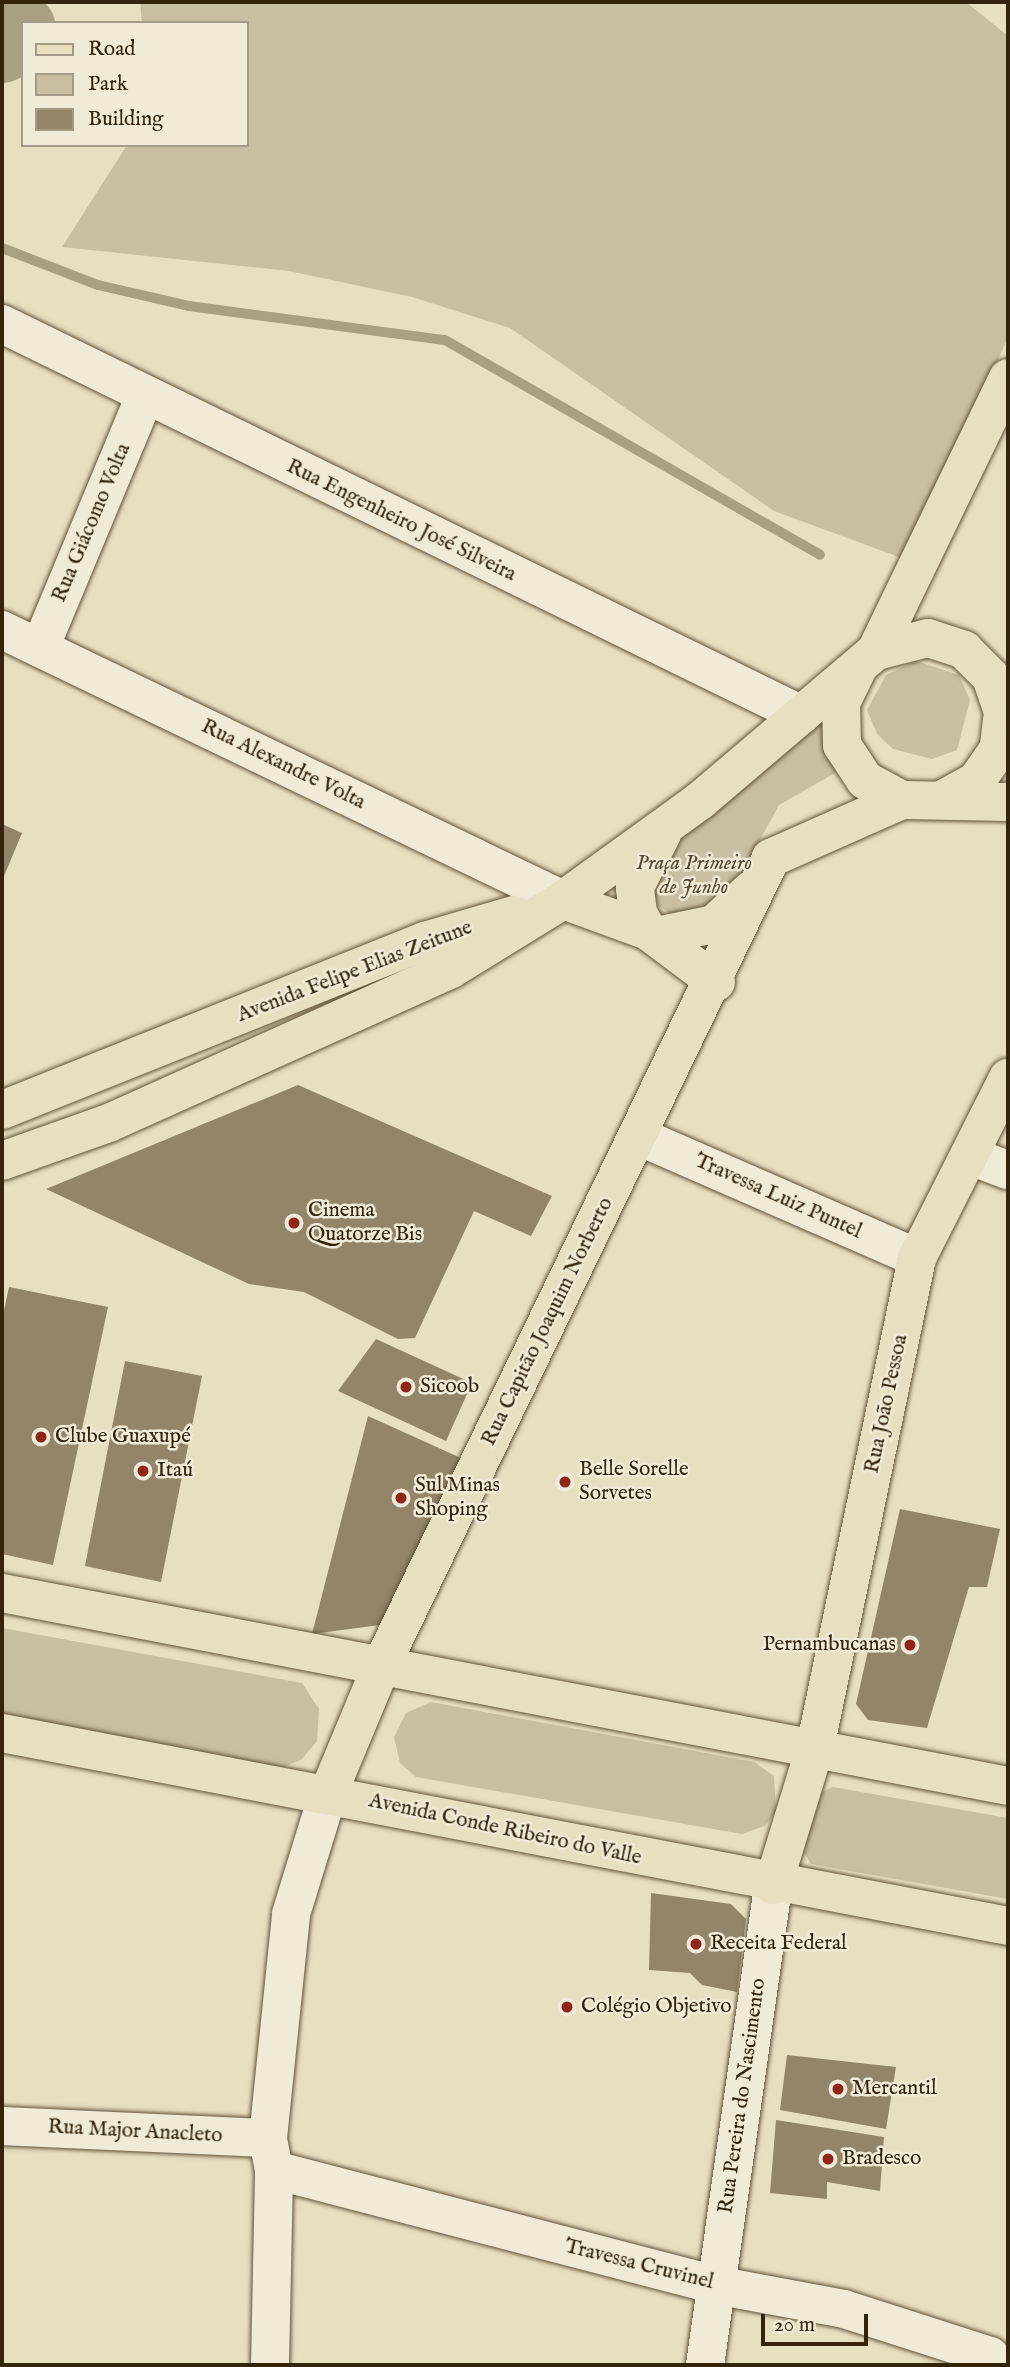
<!DOCTYPE html>
<meta charset="utf-8">
<style>
body{margin:0}
#map{position:relative;width:1010px;height:2367px;overflow:hidden;background:#e8dec0;font-family:"IM FELL English",serif}
div>[style]{position:absolute}
[style*='--x']{left:calc(var(--x)*1px);top:calc(var(--y)*1px);width:calc(var(--w)*1px);rotate:calc(var(--a)*1deg)}
.green>*{inset:0;background:#c9bea1}
.stream>*{height:10px;margin:-5px;padding:0 5px;transform-origin:5px;border-radius:5px;background:#ab9f83}
.river>*{height:65px;margin:-32.5px;padding:0 32.5px;transform-origin:32.5px;border-radius:32.5px;background:#ab9f83}
.building>*{inset:0;background:#92856a}
.roads{filter:drop-shadow(0 0 2px #615239) drop-shadow(0 0 2px #615239)}
.minor>*{height:38px;margin:-19px;padding:0 19px;transform-origin:19px;border-radius:19px;background:#f0ead6}
.major>*{height:38px;margin:-19px;padding:0 19px;transform-origin:19px;border-radius:19px;background:#e8dec0}
.dots>*{width:19px;height:19px;translate:-50% -50%;box-sizing:border-box;border:4px solid #f0ead6;border-radius:50%}
span{translate:-50% -50%;white-space:nowrap;text-align:center;line-height:1.15;-webkit-text-stroke:5px #f0ead6;paint-order:stroke}
.street-label{font-size:21px;color:#34240c}
.park-label{font-size:21px;color:#594a31;font-style:italic}
.poi-label{font-size:21px;color:#34240c}
.left{translate:0 -50%;text-align:left}
.right{translate:-100% -50%;text-align:right}
.frame{position:absolute;inset:0;border:4px solid #34240c;pointer-events:none}
.legend{position:absolute;left:21px;top:21px;width:228px;height:126px;box-sizing:border-box;background:#f0ead6;border:2px solid #a59b85;margin:0;padding:9px 12px;list-style:none;font-size:21px;color:#34240c}
.legend li{display:flex;align-items:center;gap:14px;height:35px}
.legend b{width:35px;border:2px solid #a59b85}
.scale{position:absolute;left:761px;top:2314px;width:107px;height:32px;box-sizing:border-box;border:4px solid #34240c;border-top:0;padding-left:9px;font-size:21px;line-height:24px;white-space:nowrap;color:#34240c;-webkit-text-stroke:5px #f0ead6;paint-order:stroke}
</style>
<div id="map">
<div class="green">
<i style="clip-path:polygon(140px 2px,966px 2px,1008px 36px,1008px 337px,910px 561px,774px 511px,510px 328px,412px 297px,289px 271px,62px 247px,127px 145px,247px 145px,247px 23px,142px 23px)"></i>
<i style="clip-path:polygon(916px 661px,959px 675px,970px 700px,957px 750px,932px 759px,893px 749px,877px 734px,867px 710px,886px 675px)"></i>
<i style="clip-path:polygon(828px 705px,842px 769px,779px 805px,724px 906px,680px 919px,660px 907px,649px 893px,660px 854px)"></i>
<i style="clip-path:polygon(2px 1628px,302px 1683px,319px 1709px,317px 1741px,301px 1760px,278px 1769px,2px 1716px)"></i>
<i style="clip-path:polygon(431px 1702px,754px 1762px,774px 1776px,776px 1812px,765px 1826px,742px 1834px,416px 1777px,400px 1763px,394px 1737px,406px 1713px)"></i>
<i style="clip-path:polygon(833px 1787px,1008px 1818px,1008px 1899px,811px 1864px,803px 1851px,818px 1794px)"></i>
</div>
<div class="stream">
<i style="--x:2;--y:248;--w:103;--a:21.1"></i>
<i style="--x:98;--y:285;--w:93;--a:13"></i>
<i style="--x:189;--y:306;--w:258;--a:7.6"></i>
<i style="--x:445;--y:340;--w:432;--a:29.8"></i>
</div>
<div class="river">
<i style="--x:2;--y:50;--w:31;--a:-48"></i>
</div>
<div class="building">
<i style="clip-path:polygon(2px 824px,22px 833px,2px 881px)"></i>
<i style="clip-path:polygon(298px 1085px,552px 1196px,531px 1236px,474px 1211px,415px 1338px,398px 1339px,304px 1292px,249px 1284px,46px 1189px)"></i>
<i style="clip-path:polygon(9px 1287px,108px 1307px,53px 1565px,2px 1554px,2px 1320px)"></i>
<i style="clip-path:polygon(376px 1339px,472px 1383px,446px 1441px,338px 1391px)"></i>
<i style="clip-path:polygon(125px 1361px,202px 1376px,161px 1582px,85px 1566px)"></i>
<i style="clip-path:polygon(368px 1416px,472px 1463px,395px 1623px,312px 1634px)"></i>
<i style="clip-path:polygon(900px 1509px,1000px 1529px,987px 1587px,969px 1587px,927px 1728px,868px 1720px,856px 1704px)"></i>
<i style="clip-path:polygon(651px 1893px,731px 1904px,746px 1919px,737px 1992px,702px 1985px,690px 1973px,649px 1970px)"></i>
<i style="clip-path:polygon(787px 2055px,896px 2067px,886px 2129px,780px 2110px)"></i>
<i style="clip-path:polygon(776px 2120px,884px 2137px,880px 2191px,827px 2182px,827px 2199px,770px 2193px)"></i>
</div>
<div class="roads">
<div class="minor">
<i style="--x:2;--y:324;--w:890;--a:26.05"></i>
<i style="--x:2;--y:630;--w:623;--a:25.7"></i>
<i style="--x:40;--y:648;--w:271;--a:-67.4"></i>
<i style="--x:638;--y:1136;--w:305;--a:23.6"></i>
<i style="--x:971;--y:1156;--w:40;--a:21"></i>
<i style="--x:2;--y:2126;--w:266;--a:2.6"></i>
<i style="--x:274;--y:2170;--w:456;--a:14.6"></i>
<i style="--x:715;--y:2285;--w:131;--a:10.5"></i>
<i style="--x:844;--y:2309;--w:153;--a:17.8"></i>
<i style="--x:990;--y:2356;--w:13;--a:42"></i>
<i style="--x:270;--y:2365;--w:195;--a:-88.8"></i>
<i style="--x:274;--y:2170;--w:33;--a:-101"></i>
<i style="--x:268;--y:2138;--w:225;--a:-84.1"></i>
<i style="--x:291;--y:1914;--w:126;--a:-72.9"></i>
<i style="--x:705;--y:2365;--w:485;--a:-81.9"></i>
</div>
<div class="major">
<i style="--x:876;--y:651;--w:54;--a:-14"></i>
<i style="--x:928;--y:638;--w:38;--a:18"></i>
<i style="--x:964;--y:650;--w:38;--a:45"></i>
<i style="--x:991;--y:677;--w:37;--a:71"></i>
<i style="--x:1003;--y:712;--w:38;--a:97"></i>
<i style="--x:998;--y:750;--w:38;--a:125"></i>
<i style="--x:976;--y:781;--w:38;--a:151"></i>
<i style="--x:858;--y:668;--w:39;--a:116"></i>
<i style="--x:841;--y:703;--w:42;--a:88.6"></i>
<i style="--x:842;--y:745;--w:42;--a:56.7"></i>
<i style="--x:865;--y:780;--w:42;--a:28.4"></i>
<i style="--x:902;--y:800;--w:106;--a:1.1"></i>
<i style="--x:563;--y:900;--w:90;--a:20"></i>
<i style="--x:648;--y:931;--w:85;--a:36.9"></i>
<i style="--x:648;--y:931;--w:21;--a:-119"></i>
<i style="--x:638;--y:913;--w:26;--a:-97"></i>
<i style="--x:635;--y:887;--w:59;--a:-63"></i>
<i style="--x:656;--y:936;--w:59;--a:-11.7"></i>
<i style="--x:714;--y:924;--w:50;--a:-42.6"></i>
<i style="--x:2;--y:1110;--w:456;--a:-21.8"></i>
<i style="--x:425;--y:941;--w:93;--a:-16.3"></i>
<i style="--x:2;--y:1161;--w:114;--a:-19.6"></i>
<i style="--x:109;--y:1123;--w:375;--a:-24.2"></i>
<i style="--x:451;--y:969;--w:132;--a:-31.6"></i>
<i style="--x:563;--y:900;--w:170;--a:-35.9"></i>
<i style="--x:701;--y:800;--w:230;--a:-40.4"></i>
<i style="--x:876;--y:651;--w:303;--a:-64.2"></i>
<i style="--x:2;--y:1593;--w:1024;--a:10.86"></i>
<i style="--x:2;--y:1733;--w:1024;--a:10.86"></i>
<i style="--x:328;--y:1794;--w:141;--a:-67.4"></i>
<i style="--x:382;--y:1664;--w:895;--a:-64.24"></i>
<i style="--x:771;--y:858;--w:143;--a:-23.9"></i>
<i style="--x:773;--y:1885;--w:143;--a:-73"></i>
<i style="--x:815;--y:1748;--w:501;--a:-78.24"></i>
<i style="--x:917;--y:1258;--w:202;--a:-63.2"></i>
</div>
</div>
<div class="dots">
<i style="left:294px;top:1223px;background:#8f2418"></i>
<i style="left:406px;top:1387px;background:#8f2418"></i>
<i style="left:41px;top:1437px;background:#8f2418"></i>
<i style="left:143px;top:1471px;background:#8f2418"></i>
<i style="left:565px;top:1482px;background:#8f2418"></i>
<i style="left:401px;top:1498px;background:#8f2418"></i>
<i style="left:910px;top:1645px;background:#8f2418"></i>
<i style="left:696px;top:1944px;background:#8f2418"></i>
<i style="left:567px;top:2007px;background:#8f2418"></i>
<i style="left:838px;top:2089px;background:#8f2418"></i>
<i style="left:828px;top:2159px;background:#8f2418"></i>
</div>
<div class="street-label">
<span style="left:401px;top:521px;rotate:26deg">Rua Engenheiro José Silveira</span>
<span style="left:92px;top:523px;rotate:-67deg">Rua Giácomo Volta</span>
<span style="left:283px;top:765px;rotate:26deg">Rua Alexandre Volta</span>
<span style="left:355px;top:972px;rotate:-21deg">Avenida Felipe Elias Zeitune</span>
<span style="left:778px;top:1197px;rotate:24deg">Travessa Luiz Puntel</span>
<span style="left:548px;top:1322px;rotate:-64deg">Rua Capitão Joaquim Norberto</span>
<span style="left:887px;top:1404px;rotate:-78deg">Rua João Pessoa</span>
<span style="left:505px;top:1830px;rotate:12deg">Avenida Conde Ribeiro do Valle</span>
<span style="left:743px;top:2096px;rotate:-82deg">Rua Pereira do Nascimento</span>
<span style="left:135px;top:2132px;rotate:3deg">Rua Major Anacleto</span>
<span style="left:639px;top:2265px;rotate:14deg">Travessa Cruvinel</span>
</div>
<div class="park-label">
<span style="left:694px;top:876px">Praça Primeiro<br>de Junho</span>
</div>
<div class="poi-label">
<span class="left" style="left:308px;top:1223px">Cinema<br>Quatorze Bis</span>
<span class="left" style="left:420px;top:1387px">Sicoob</span>
<span class="left" style="left:55px;top:1437px">Clube Guaxupé</span>
<span class="left" style="left:579px;top:1482px">Belle Sorelle<br>Sorvetes</span>
<span class="left" style="left:157px;top:1471px">Itaú</span>
<span class="left" style="left:415px;top:1498px">Sul Minas<br>Shoping</span>
<span class="right" style="left:896px;top:1645px">Pernambucanas</span>
<span class="left" style="left:710px;top:1944px">Receita Federal</span>
<span class="left" style="left:581px;top:2007px">Colégio Objetivo</span>
<span class="left" style="left:852px;top:2089px">Mercantil</span>
<span class="left" style="left:842px;top:2159px">Bradesco</span>
</div>
<div class="frame"></div>
<ul class="legend">
<li><b style="height:9px;background:#e8dec0"></b>Road</li>
<li><b style="height:19px;background:#c9bea1"></b>Park</li>
<li><b style="height:19px;background:#92856a"></b>Building</li>
</ul>
<div class="scale">20 m</div>
</div>
